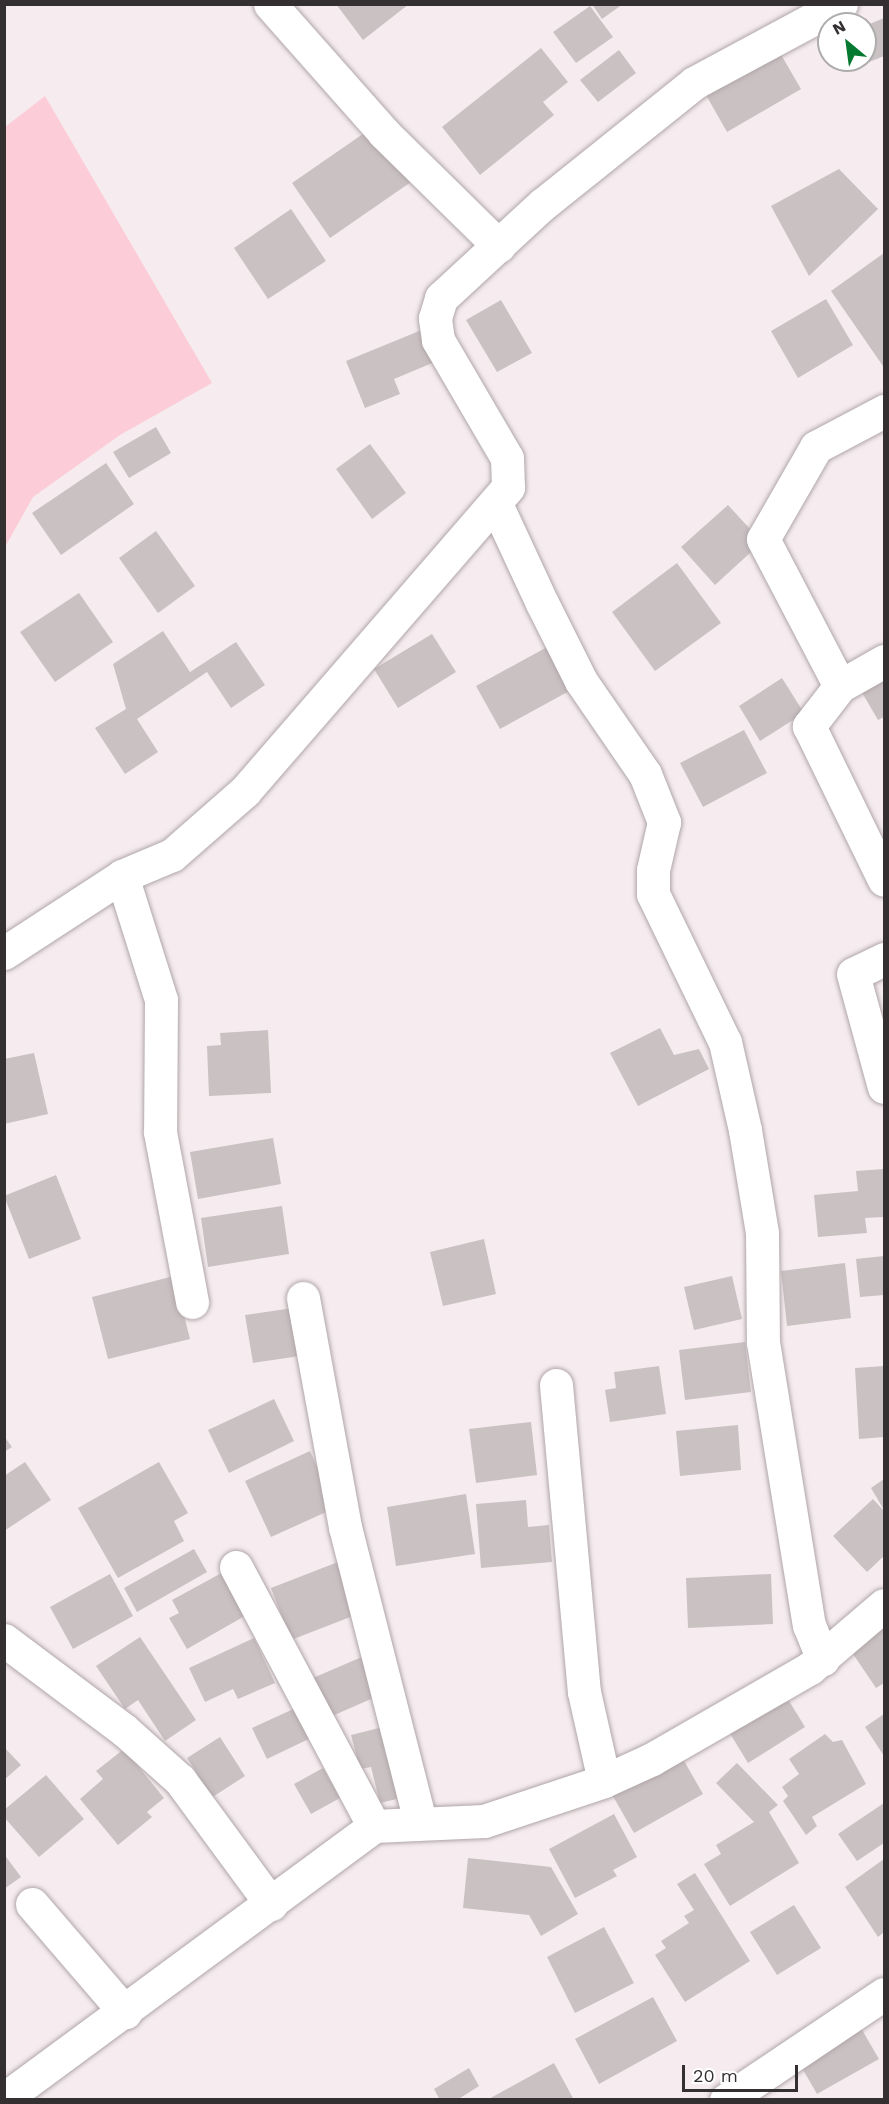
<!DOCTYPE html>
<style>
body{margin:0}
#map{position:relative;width:889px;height:2104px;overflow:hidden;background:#f6ecef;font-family:"Work Sans",sans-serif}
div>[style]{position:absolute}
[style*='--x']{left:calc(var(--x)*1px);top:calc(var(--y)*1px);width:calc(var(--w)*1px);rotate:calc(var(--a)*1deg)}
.green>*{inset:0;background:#fcccd8}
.building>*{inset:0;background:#cac1c3}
.roads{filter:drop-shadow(0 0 2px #b0a6a8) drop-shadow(0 0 2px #b0a6a8)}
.minor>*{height:33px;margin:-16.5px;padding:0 16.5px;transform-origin:16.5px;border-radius:16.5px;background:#fff}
span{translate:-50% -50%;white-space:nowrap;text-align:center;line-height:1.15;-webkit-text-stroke:4.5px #fff;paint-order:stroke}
.frame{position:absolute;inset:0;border:6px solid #343031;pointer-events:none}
.north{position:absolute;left:817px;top:12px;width:60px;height:60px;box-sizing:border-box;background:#fff;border:2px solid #aeacad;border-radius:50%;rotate:331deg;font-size:16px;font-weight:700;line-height:24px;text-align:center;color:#343031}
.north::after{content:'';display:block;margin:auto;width:21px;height:27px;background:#05792f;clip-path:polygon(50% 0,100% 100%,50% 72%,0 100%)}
.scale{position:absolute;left:682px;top:2065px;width:116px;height:27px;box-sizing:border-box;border:3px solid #343031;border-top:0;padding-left:8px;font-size:18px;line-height:21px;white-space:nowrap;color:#343031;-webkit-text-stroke:4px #fff;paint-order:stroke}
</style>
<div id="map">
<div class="green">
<i style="clip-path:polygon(45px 96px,212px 383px,120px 435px,33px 497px,5px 547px,5px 127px)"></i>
</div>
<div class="building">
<i style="clip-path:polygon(336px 4px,409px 4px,363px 40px)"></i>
<i style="clip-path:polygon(592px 4px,623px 4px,602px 19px)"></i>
<i style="clip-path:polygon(590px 6px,613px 37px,576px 63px,553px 32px)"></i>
<i style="clip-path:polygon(884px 18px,884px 56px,847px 71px,843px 60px,865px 60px,865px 26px)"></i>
<i style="clip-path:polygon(776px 46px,801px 89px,727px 132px,702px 88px)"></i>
<i style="clip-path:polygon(541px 48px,568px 82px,543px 102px,554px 115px,480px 175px,442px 127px)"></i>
<i style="clip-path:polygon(619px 50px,636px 73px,598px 102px,580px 80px)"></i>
<i style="clip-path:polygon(373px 127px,411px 182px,330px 238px,292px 183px)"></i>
<i style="clip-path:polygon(839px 169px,878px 209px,809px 276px,771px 206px)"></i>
<i style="clip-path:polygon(291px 209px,326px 261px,268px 299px,234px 248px)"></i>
<i style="clip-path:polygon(884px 253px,884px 364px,883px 366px,831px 291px)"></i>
<i style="clip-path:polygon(826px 299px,853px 345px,798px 378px,771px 331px)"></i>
<i style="clip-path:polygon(501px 300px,532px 353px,497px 372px,466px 320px)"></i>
<i style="clip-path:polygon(424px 329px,437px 361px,394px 379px,400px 394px,365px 408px,346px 361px)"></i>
<i style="clip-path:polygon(156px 427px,171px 453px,129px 478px,113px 452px)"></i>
<i style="clip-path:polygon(370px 444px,406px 493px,372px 519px,336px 469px)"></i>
<i style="clip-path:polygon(106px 463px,134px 504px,61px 555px,32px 513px)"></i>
<i style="clip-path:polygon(728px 505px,762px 542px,715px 585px,681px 547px)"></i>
<i style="clip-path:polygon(156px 531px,195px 586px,158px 613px,119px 558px)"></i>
<i style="clip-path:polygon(677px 563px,721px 623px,655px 671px,612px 612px)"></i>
<i style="clip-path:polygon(79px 593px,113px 642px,55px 682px,20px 632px)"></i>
<i style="clip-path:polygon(163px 631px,190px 672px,236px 642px,265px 685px,231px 708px,207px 672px,137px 719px,158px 752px,125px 774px,95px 728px,126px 709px,113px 664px)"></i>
<i style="clip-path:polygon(432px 634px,456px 672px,398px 708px,374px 669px)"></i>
<i style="clip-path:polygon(549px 646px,573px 689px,500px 729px,476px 686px)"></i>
<i style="clip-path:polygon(884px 668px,884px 717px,878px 720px,857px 684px)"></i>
<i style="clip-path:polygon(782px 678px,804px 713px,760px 741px,739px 706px)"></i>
<i style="clip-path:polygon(744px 730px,767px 773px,703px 807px,680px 763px)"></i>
<i style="clip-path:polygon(660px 1028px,674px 1055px,699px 1049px,709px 1069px,638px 1106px,610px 1053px)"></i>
<i style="clip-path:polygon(268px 1030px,271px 1093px,209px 1096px,207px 1046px,221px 1045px,220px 1033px)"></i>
<i style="clip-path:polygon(34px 1053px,48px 1114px,4px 1124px,4px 1059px)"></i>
<i style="clip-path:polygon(273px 1138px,281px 1184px,198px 1199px,190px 1152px)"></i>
<i style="clip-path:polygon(884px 1169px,884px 1217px,865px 1218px,867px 1233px,818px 1237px,814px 1195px,858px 1191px,856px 1171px)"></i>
<i style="clip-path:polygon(56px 1175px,81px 1239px,29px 1259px,4px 1196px)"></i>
<i style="clip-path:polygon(282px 1206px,289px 1254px,208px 1267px,201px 1218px)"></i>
<i style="clip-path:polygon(484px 1239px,496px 1294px,443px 1306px,430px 1252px)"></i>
<i style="clip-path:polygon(884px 1256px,884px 1295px,860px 1297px,856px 1259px)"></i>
<i style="clip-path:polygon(845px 1263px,851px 1318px,787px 1326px,781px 1271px)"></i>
<i style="clip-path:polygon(174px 1276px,190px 1339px,108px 1359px,92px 1297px)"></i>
<i style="clip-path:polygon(732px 1276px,742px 1319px,694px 1330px,684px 1287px)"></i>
<i style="clip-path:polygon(293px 1308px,300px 1356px,253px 1363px,245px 1315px)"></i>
<i style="clip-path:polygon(745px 1342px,751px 1392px,685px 1400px,679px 1350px)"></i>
<i style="clip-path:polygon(659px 1366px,666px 1414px,610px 1422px,605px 1390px,616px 1388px,614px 1372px)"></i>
<i style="clip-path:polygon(884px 1366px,884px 1437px,859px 1439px,855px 1368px)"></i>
<i style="clip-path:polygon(274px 1399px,294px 1441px,229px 1473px,208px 1430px)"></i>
<i style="clip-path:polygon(531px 1422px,537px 1475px,476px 1483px,469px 1429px)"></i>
<i style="clip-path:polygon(738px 1425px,741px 1470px,680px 1476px,676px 1431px)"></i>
<i style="clip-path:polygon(4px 1436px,12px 1447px,4px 1452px)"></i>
<i style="clip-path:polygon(310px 1451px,335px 1508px,271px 1537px,245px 1481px)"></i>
<i style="clip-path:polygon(25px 1462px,51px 1500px,4px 1531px,4px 1476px)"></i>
<i style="clip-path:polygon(159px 1462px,188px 1513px,174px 1521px,184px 1541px,118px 1578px,78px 1508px)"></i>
<i style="clip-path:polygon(884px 1479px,884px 1510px,871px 1488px)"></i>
<i style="clip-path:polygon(466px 1494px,475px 1554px,396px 1566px,387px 1507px)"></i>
<i style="clip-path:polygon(873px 1499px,884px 1511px,884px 1556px,867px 1572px,833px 1536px)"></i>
<i style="clip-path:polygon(526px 1500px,528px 1527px,549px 1525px,552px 1562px,481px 1568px,476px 1504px)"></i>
<i style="clip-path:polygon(194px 1549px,207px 1572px,137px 1612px,124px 1588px)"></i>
<i style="clip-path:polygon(338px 1562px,358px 1614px,291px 1640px,271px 1588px)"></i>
<i style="clip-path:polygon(227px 1570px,250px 1613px,187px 1649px,169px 1618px,179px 1613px,172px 1600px)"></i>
<i style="clip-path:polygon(110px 1574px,133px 1616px,73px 1649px,50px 1607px)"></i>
<i style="clip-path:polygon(771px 1574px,773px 1624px,688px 1628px,686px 1578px)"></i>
<i style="clip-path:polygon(884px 1620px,884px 1683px,876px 1688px,847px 1645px)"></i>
<i style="clip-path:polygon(140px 1637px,196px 1720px,165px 1741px,138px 1700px,125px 1709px,96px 1666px)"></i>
<i style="clip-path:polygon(254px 1638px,275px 1683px,238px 1699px,233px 1689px,205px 1702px,189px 1668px)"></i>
<i style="clip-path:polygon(364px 1656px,380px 1695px,330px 1717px,313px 1678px)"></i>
<i style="clip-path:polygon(783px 1691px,805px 1727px,748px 1763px,726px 1727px)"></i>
<i style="clip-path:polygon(300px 1706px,315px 1736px,267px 1759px,252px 1728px)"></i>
<i style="clip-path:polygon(884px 1714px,884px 1756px,865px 1727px)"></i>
<i style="clip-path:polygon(383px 1727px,401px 1798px,380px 1803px,371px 1767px,360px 1769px,351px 1735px)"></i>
<i style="clip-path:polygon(825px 1734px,833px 1742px,842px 1740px,866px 1784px,812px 1817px,817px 1826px,806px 1835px,783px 1801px,788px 1796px,782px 1787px,799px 1774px,789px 1759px)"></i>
<i style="clip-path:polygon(220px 1737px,245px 1776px,208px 1800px,193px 1778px,198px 1775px,187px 1758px)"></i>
<i style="clip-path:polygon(4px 1747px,21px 1765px,4px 1780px)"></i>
<i style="clip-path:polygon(124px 1749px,164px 1798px,147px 1812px,152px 1817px,118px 1845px,80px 1799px,103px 1779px,96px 1771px)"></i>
<i style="clip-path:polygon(679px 1752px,703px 1794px,634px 1833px,610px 1791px)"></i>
<i style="clip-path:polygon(737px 1763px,778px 1805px,769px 1812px,799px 1863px,730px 1906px,704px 1864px,721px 1854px,716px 1845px,754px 1822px,716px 1783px)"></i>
<i style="clip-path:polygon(323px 1768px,340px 1798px,311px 1814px,294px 1784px)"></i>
<i style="clip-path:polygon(46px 1775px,84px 1819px,39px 1857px,4px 1817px,4px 1810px)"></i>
<i style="clip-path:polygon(884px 1803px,884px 1843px,857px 1861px,838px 1834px)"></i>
<i style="clip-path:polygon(614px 1814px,637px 1857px,613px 1870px,617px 1876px,575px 1898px,549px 1849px)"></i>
<i style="clip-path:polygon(4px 1854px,21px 1877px,4px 1889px)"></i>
<i style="clip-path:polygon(468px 1858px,551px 1867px,578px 1914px,541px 1936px,529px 1915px,463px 1908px)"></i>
<i style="clip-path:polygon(884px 1859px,884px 1932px,878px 1937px,845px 1887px)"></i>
<i style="clip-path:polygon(695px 1873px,750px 1961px,685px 2002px,655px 1955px,666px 1948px,661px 1941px,689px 1923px,684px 1916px,694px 1910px,677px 1884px)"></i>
<i style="clip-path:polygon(794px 1905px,821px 1948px,777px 1975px,750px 1932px)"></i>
<i style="clip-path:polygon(604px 1927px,634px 1983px,575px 2013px,547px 1957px)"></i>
<i style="clip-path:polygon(653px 1997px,677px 2041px,599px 2084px,575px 2039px)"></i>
<i style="clip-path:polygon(854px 2016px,879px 2059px,817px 2094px,787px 2042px)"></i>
<i style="clip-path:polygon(554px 2063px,574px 2100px,487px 2100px)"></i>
<i style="clip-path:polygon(469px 2068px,479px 2086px,457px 2100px,440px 2100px,434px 2089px)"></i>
</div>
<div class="roads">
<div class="minor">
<i style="--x:270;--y:4;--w:172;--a:48.5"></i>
<i style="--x:384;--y:133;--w:161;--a:44.5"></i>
<i style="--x:884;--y:411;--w:77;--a:152.1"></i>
<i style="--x:816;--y:447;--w:106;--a:119.9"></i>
<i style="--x:763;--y:539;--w:166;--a:62.4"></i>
<i style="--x:840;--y:686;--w:51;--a:127.8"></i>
<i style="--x:809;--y:726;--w:171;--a:64"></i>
<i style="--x:496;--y:504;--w:109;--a:65.1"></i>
<i style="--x:542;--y:603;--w:87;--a:63.4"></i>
<i style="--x:581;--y:681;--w:113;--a:55.5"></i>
<i style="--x:645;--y:774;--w:52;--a:68.4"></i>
<i style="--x:664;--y:822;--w:49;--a:102.9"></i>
<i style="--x:653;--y:870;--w:24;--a:90"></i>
<i style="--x:653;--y:894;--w:165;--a:64.1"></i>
<i style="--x:725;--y:1042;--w:90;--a:77.2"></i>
<i style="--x:745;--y:1130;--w:104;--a:80.6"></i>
<i style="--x:762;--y:1233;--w:109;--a:89.5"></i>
<i style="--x:763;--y:1342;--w:287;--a:80.8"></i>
<i style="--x:809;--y:1625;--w:37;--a:68"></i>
<i style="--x:840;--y:686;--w:51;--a:-29.6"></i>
<i style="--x:122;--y:876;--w:130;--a:72.5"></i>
<i style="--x:161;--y:1000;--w:132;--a:90.4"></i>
<i style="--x:160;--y:1132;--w:173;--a:79.3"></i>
<i style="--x:4;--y:953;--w:141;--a:-33.1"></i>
<i style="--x:122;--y:876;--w:54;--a:-22.8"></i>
<i style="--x:172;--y:855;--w:97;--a:-41.2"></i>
<i style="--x:245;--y:791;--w:402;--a:-49.1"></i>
<i style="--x:508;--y:487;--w:29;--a:-92"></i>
<i style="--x:507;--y:458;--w:137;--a:-120.3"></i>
<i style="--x:438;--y:340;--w:22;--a:-98"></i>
<i style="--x:435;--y:318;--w:21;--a:-73"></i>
<i style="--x:441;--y:298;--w:139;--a:-42.7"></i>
<i style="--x:543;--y:204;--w:193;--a:-38.7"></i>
<i style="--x:694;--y:83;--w:167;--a:-28.3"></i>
<i style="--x:884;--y:959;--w:34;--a:154"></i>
<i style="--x:853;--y:974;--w:117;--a:74.7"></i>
<i style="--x:303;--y:1298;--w:233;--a:79.6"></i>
<i style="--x:345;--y:1527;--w:304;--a:75.7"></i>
<i style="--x:556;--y:1385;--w:308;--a:84.8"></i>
<i style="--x:584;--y:1692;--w:91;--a:77.3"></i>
<i style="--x:236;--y:1567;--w:293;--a:62"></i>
<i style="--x:4;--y:1640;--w:150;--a:36.9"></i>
<i style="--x:124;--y:1730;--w:75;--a:41.8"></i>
<i style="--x:180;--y:1780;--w:154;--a:53.7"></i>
<i style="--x:32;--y:1904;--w:143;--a:49.3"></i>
<i style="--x:4;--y:2099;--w:460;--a:-36.4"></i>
<i style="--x:374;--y:1826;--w:110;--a:-2.6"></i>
<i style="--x:484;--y:1821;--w:126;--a:-18.4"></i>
<i style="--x:604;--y:1781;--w:53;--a:-24.6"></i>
<i style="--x:652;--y:1759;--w:182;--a:-29.9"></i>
<i style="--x:810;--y:1668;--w:97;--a:-40.4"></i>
<i style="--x:726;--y:2100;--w:190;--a:-33.9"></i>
</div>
</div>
<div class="frame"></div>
<div class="north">N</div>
<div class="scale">20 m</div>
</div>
